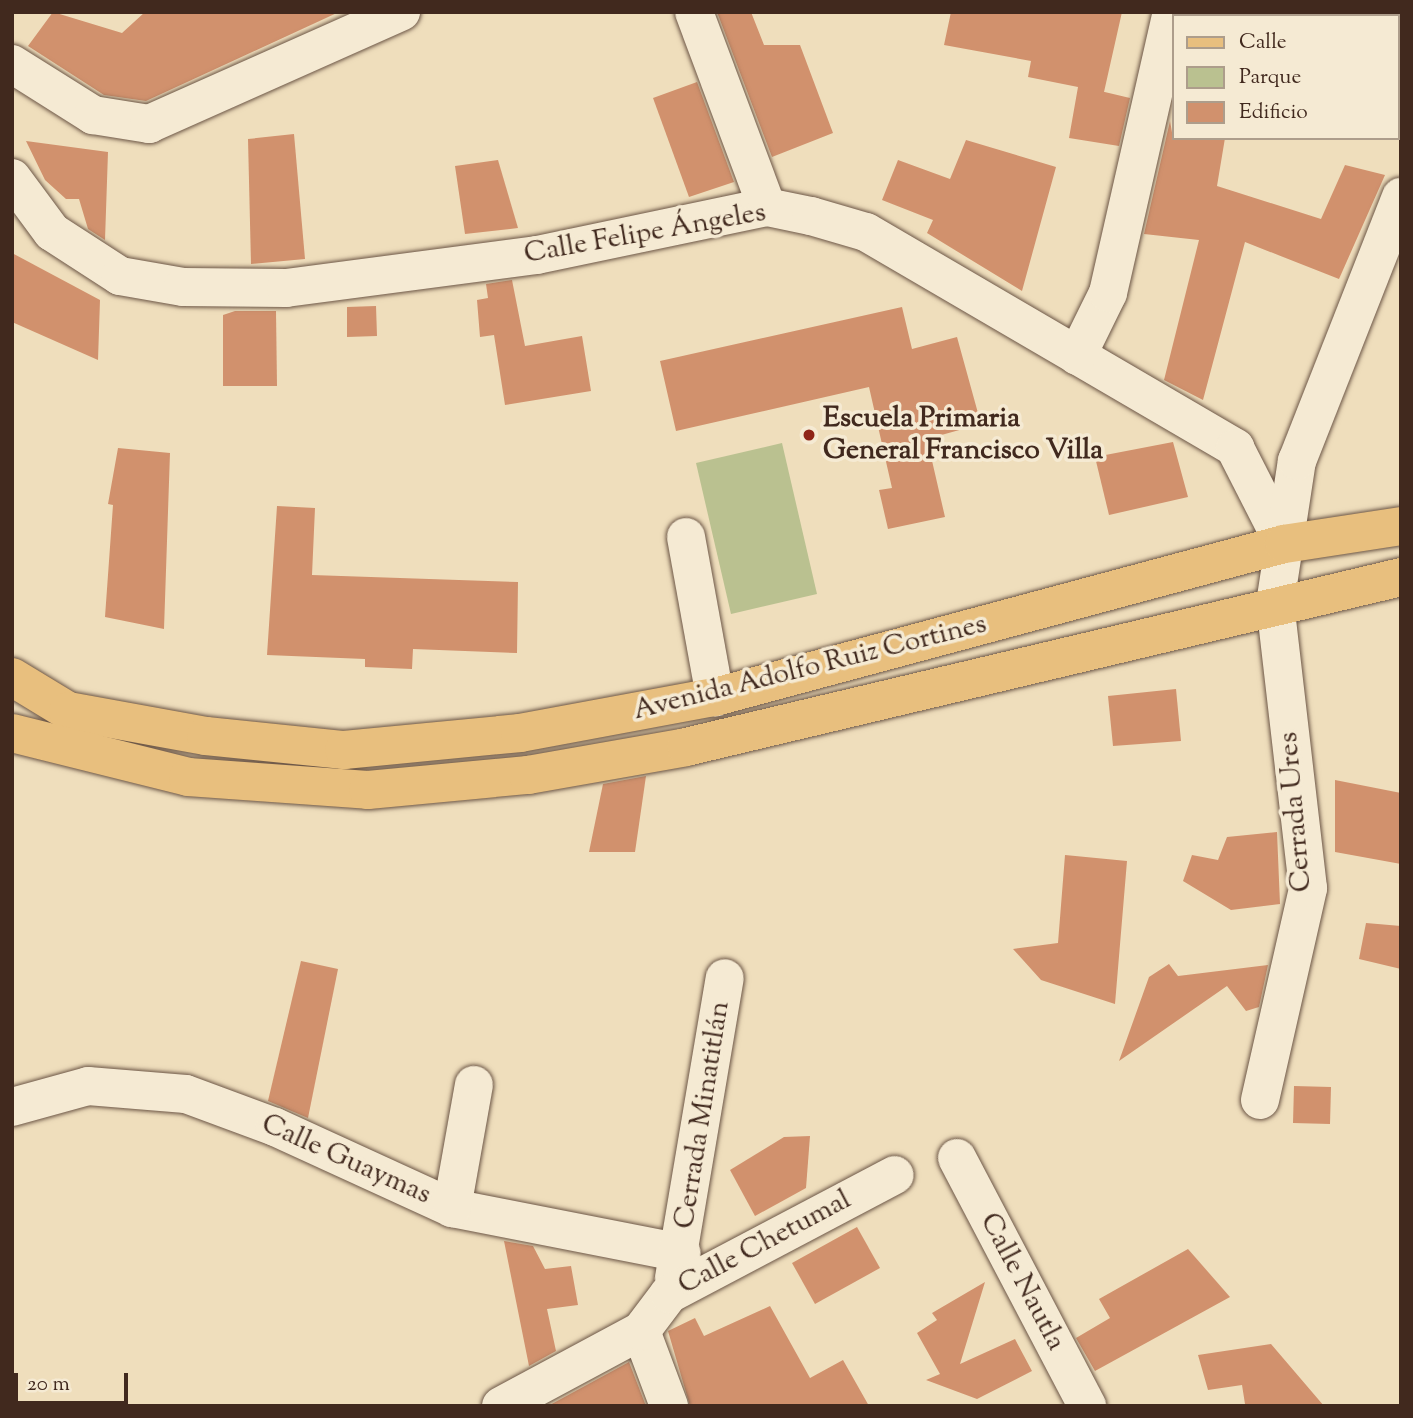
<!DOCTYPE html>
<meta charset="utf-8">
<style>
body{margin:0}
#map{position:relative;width:1413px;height:1418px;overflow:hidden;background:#efdebc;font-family:"Sorts Mill Goudy",serif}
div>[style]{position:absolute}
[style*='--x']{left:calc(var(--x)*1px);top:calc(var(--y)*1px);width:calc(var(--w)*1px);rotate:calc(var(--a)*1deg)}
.green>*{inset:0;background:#bac190}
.building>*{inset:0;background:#d1916d}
.roads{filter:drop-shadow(0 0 2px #6c5646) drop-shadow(0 0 2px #6c5646)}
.minor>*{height:38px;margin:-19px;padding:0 19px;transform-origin:19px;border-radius:19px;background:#f5ead3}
.major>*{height:38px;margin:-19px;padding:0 19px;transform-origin:19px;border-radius:19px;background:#e8bf7e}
.dots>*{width:19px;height:19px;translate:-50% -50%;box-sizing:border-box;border:4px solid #f5ead3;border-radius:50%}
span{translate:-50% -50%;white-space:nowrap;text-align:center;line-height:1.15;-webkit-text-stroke:7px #f5ead3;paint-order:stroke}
.street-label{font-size:28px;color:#41291e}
.poi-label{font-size:28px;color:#41291e;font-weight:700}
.left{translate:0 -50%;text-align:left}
.frame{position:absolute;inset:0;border:14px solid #41291e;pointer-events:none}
.legend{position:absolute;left:1172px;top:14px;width:228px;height:126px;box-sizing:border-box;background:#f5ead3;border:2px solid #ad9d8b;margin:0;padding:9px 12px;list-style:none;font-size:21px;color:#41291e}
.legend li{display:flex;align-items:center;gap:14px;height:35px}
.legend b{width:35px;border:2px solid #ad9d8b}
.scale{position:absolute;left:14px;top:1373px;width:114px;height:32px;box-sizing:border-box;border:4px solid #41291e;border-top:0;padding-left:9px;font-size:21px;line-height:24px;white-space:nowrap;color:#41291e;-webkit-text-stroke:5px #f5ead3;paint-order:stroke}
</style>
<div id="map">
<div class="green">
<i style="clip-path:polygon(782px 443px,817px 594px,731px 614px,696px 463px)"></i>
</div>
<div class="building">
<i style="clip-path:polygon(53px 12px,122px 33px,145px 12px,339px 12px,146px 101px,104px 95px,28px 46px)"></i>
<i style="clip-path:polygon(717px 12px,751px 12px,764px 45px,800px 45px,833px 133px,772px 157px)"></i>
<i style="clip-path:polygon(951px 12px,1122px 12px,1104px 92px,1092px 89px,1130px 98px,1119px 146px,1069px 138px,1078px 87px,1028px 77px,1031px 61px,944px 45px)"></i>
<i style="clip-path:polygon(697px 82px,734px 182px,689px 197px,653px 98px)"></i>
<i style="clip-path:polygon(1170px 121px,1173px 138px,1225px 138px,1217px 186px,1321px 219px,1345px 165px,1385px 175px,1339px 279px,1245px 242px,1203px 400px,1164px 380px,1199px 240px,1144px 234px)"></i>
<i style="clip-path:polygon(294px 134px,305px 259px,251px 264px,248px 139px)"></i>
<i style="clip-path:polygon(966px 140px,1056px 167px,1022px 291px,927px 233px,933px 220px,882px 200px,898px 160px,950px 179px)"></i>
<i style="clip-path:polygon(26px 141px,108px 152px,105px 240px,88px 229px,79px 199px,66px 199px,45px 180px)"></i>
<i style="clip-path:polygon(498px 160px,518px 228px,465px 234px,455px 166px)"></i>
<i style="clip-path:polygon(12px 253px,100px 300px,98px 360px,12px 322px)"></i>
<i style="clip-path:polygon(512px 280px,525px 346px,582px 336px,591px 391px,505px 405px,494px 335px,480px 337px,477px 300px,488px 298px,486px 284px)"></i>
<i style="clip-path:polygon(376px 306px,377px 336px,347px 337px,347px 307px)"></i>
<i style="clip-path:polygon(902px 307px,912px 349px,957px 337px,981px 424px,927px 439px,945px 517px,888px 529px,879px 490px,892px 488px,869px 387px,676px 431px,660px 361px)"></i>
<i style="clip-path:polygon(235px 311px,276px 311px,277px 386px,223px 386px,223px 315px)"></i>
<i style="clip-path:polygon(1173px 442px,1188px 497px,1109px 515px,1095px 457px)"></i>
<i style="clip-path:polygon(118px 448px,170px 453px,164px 629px,105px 617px,113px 505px,108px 504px)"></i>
<i style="clip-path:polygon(277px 506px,315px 508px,312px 575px,518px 582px,517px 653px,413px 649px,412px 669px,365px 667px,365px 659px,267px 655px)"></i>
<i style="clip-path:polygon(1176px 689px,1181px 741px,1113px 746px,1108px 696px)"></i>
<i style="clip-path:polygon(646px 776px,635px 852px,589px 852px,603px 784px)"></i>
<i style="clip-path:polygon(1335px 780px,1401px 793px,1401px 864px,1335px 852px)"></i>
<i style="clip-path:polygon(1277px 832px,1280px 904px,1231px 910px,1183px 881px,1192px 855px,1218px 860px,1227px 837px)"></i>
<i style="clip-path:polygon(1065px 855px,1127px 861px,1115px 1004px,1041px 980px,1013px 949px,1058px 943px)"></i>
<i style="clip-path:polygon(1366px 923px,1401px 926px,1401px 969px,1359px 959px)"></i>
<i style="clip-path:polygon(301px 961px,338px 969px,308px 1118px,268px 1101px)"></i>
<i style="clip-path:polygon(1169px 964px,1178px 976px,1268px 965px,1259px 1007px,1246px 1011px,1227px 986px,1119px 1061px,1149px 977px)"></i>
<i style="clip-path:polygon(1294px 1086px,1331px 1087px,1330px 1124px,1293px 1123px)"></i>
<i style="clip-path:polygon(810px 1136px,806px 1188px,755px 1216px,730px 1170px,784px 1137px)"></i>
<i style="clip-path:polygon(857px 1227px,880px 1268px,815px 1304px,792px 1263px)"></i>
<i style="clip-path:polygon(504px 1241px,533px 1246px,545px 1269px,571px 1266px,578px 1305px,547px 1309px,556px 1351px,529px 1366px)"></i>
<i style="clip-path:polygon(1188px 1249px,1230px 1297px,1095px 1371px,1076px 1338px,1110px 1318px,1099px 1299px)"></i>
<i style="clip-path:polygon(985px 1282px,960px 1364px,1015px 1339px,1032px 1371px,977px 1399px,926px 1380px,940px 1374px,917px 1333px,937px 1320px,932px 1313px)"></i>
<i style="clip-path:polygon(770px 1306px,810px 1378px,843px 1360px,869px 1406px,690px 1406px,668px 1331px,695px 1318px,704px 1336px)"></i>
<i style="clip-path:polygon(1271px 1344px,1324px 1406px,1245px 1404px,1242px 1385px,1208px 1390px,1198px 1355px)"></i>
<i style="clip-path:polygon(629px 1362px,646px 1406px,548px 1406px)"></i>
</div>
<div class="roads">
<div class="minor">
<i style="--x:694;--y:12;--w:208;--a:69.5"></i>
<i style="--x:12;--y:64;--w:96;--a:32.2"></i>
<i style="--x:93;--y:115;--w:57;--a:9.1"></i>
<i style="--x:149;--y:124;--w:276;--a:-24"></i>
<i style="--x:12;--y:178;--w:67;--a:53.5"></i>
<i style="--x:52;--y:232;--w:81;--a:32.9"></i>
<i style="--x:120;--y:276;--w:64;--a:9.9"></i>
<i style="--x:183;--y:287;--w:103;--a:0.6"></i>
<i style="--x:286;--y:288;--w:253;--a:-7.5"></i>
<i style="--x:537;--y:255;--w:235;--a:-11.8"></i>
<i style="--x:767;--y:207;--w:45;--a:11.6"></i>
<i style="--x:811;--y:216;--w:57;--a:16.2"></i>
<i style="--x:866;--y:232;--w:428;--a:30.3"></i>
<i style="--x:1235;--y:448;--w:108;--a:63"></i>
<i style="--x:1077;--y:356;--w:70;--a:-63.8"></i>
<i style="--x:1108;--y:293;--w:288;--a:-77.2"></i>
<i style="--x:686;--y:537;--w:163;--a:79.7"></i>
<i style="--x:1260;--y:1100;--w:217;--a:-77.2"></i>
<i style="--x:1308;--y:888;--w:286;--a:-96.6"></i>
<i style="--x:1275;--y:604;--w:145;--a:-81.3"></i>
<i style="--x:1297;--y:461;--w:284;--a:-68.5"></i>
<i style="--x:12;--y:1107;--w:79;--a:-15.4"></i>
<i style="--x:88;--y:1086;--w:98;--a:4.7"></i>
<i style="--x:186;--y:1094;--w:95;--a:20.3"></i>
<i style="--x:275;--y:1127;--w:195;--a:24.6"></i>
<i style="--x:452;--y:1208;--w:234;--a:11.1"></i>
<i style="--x:957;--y:1158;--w:280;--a:62.3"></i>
<i style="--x:452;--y:1208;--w:125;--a:-79.9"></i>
<i style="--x:674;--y:1278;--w:304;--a:-80.4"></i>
<i style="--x:641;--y:1331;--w:80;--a:69.5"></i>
<i style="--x:501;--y:1406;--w:159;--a:-28.2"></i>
<i style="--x:641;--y:1331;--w:46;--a:-52.9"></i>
<i style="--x:669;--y:1294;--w:255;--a:-27.8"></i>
</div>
<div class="major">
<i style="--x:12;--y:677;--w:66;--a:31.3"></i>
<i style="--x:68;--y:711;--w:140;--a:10.3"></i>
<i style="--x:206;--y:736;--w:139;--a:5.8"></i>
<i style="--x:344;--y:750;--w:177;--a:-5.5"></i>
<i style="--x:520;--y:733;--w:198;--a:-10.5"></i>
<i style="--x:715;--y:697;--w:589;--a:-15.05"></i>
<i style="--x:1284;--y:544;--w:118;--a:-8.7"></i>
<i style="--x:12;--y:733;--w:181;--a:14"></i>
<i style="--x:188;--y:777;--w:180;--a:4.1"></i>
<i style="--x:368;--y:790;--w:161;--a:-5.4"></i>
<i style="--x:528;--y:775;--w:160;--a:-10"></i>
<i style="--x:686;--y:747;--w:735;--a:-13.37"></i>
</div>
</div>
<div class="dots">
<i style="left:809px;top:435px;background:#8f2418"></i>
</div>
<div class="street-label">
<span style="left:645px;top:234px;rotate:-10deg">Calle Felipe Ángeles</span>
<span style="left:810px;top:668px;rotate:-14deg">Avenida Adolfo Ruiz Cortines</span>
<span style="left:1296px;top:812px;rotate:-95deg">Cerrada Ures</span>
<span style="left:703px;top:1115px;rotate:-81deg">Cerrada Minatitlán</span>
<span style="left:346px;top:1160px;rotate:24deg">Calle Guaymas</span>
<span style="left:765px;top:1243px;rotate:-28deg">Calle Chetumal</span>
<span style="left:1022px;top:1282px;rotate:62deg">Calle Nautla</span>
</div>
<div class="poi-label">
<span class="left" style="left:823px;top:435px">Escuela Primaria<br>General Francisco Villa</span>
</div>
<div class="frame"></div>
<ul class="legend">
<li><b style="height:9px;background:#e8bf7e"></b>Calle</li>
<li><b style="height:19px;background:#bac190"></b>Parque</li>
<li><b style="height:19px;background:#d1916d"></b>Edificio</li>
</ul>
<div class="scale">20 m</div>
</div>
